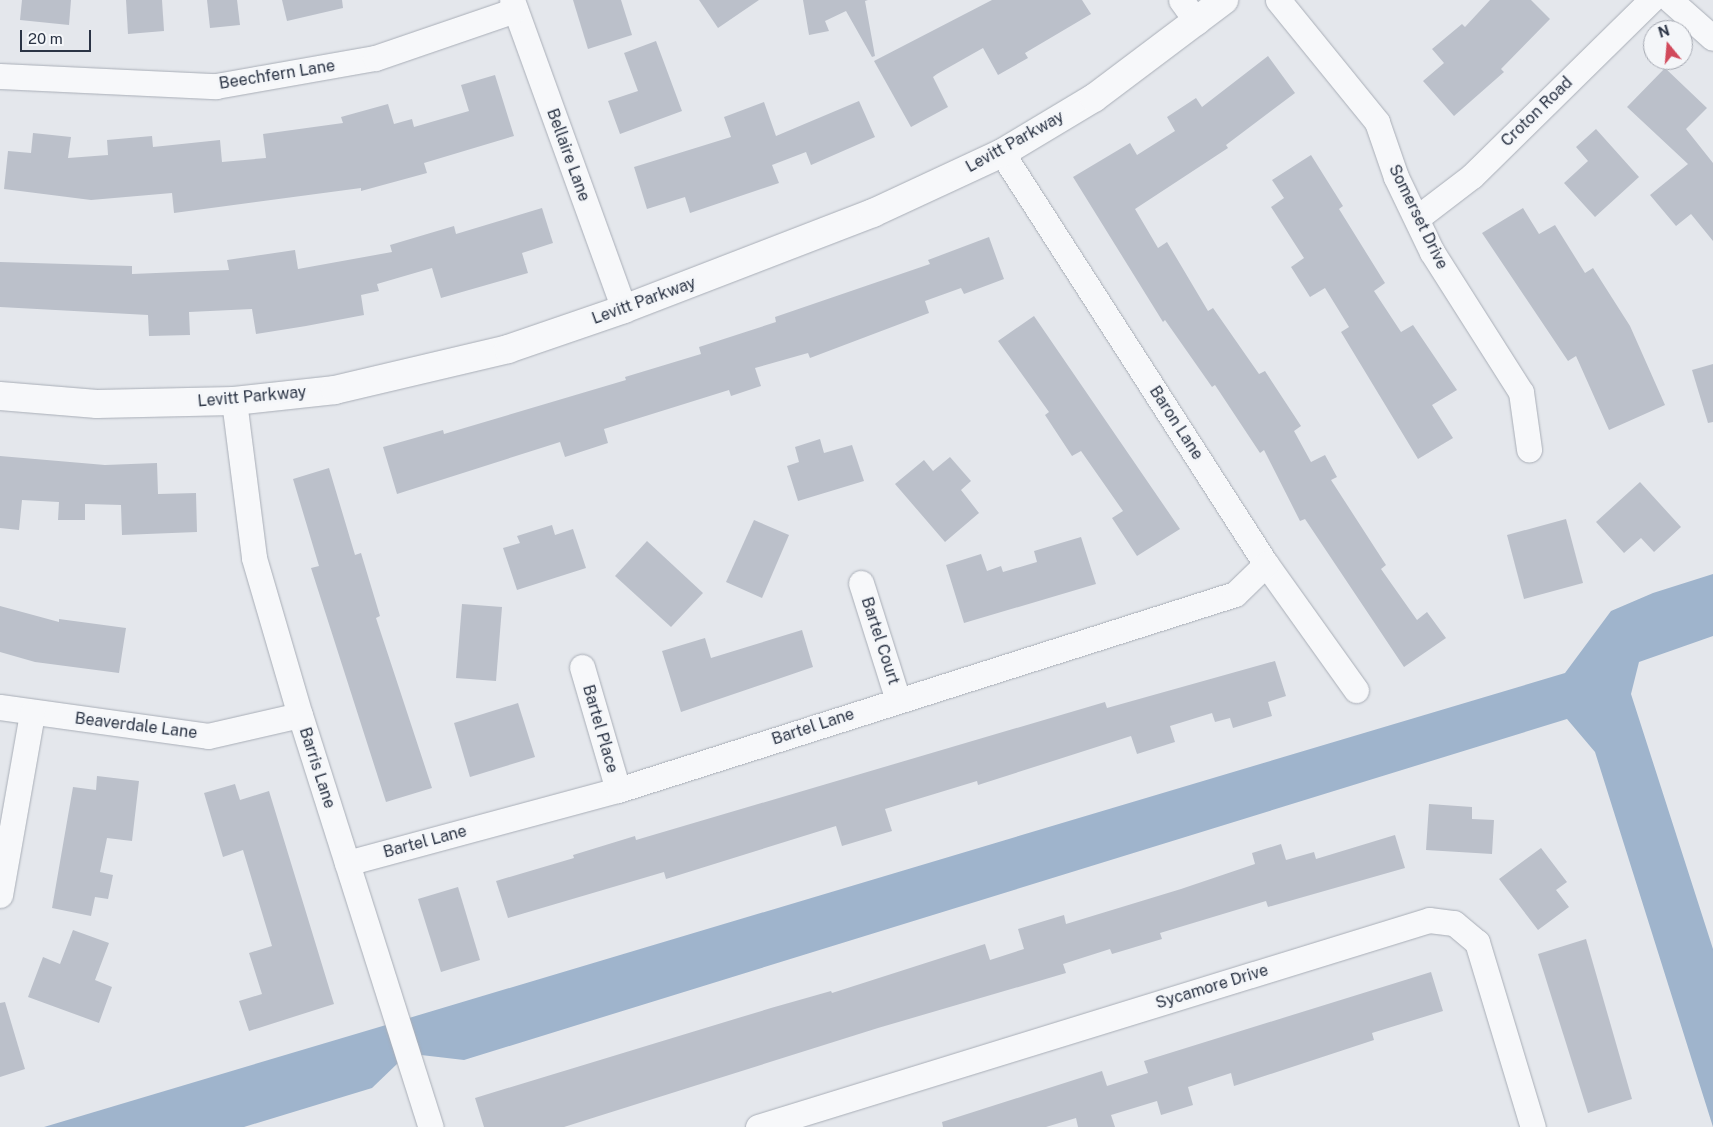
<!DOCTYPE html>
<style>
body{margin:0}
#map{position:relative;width:1713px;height:1127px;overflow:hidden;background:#e4e7ec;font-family:"Public Sans",sans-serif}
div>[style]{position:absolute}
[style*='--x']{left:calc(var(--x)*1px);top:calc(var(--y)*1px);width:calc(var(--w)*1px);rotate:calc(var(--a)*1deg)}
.water>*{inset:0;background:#9fb4cc}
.building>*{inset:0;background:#bbc0ca}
.roads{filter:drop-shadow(0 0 1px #a9aeb7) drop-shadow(0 0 1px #a9aeb7)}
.minor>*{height:25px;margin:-12.5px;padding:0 12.5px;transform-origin:12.5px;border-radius:12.5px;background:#f7f8fa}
.tertiary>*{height:28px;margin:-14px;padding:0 14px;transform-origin:14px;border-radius:14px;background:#f7f8fa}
span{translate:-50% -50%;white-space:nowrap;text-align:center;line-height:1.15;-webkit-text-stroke:5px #f4f6f9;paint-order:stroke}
.street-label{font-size:16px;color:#2b3445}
.north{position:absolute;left:1643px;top:20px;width:50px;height:50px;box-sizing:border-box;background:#f4f6f9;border:1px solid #a4a8b1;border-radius:50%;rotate:343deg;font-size:14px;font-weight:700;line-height:20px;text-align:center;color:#2b3445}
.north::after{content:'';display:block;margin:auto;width:18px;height:22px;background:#d1495b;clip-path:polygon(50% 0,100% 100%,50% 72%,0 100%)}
.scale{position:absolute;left:20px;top:30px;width:71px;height:22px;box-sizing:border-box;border:2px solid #2b3445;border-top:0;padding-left:6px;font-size:15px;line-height:18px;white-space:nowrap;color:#2b3445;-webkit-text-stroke:4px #f4f6f9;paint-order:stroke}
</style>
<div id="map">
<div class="water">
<i style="clip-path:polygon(1713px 574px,1713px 636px,1639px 662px,1631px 694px,1713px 949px,1713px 1127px,1595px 752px,1567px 719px,464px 1060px,421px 1055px,409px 1018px,1565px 673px,1611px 611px,1653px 593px)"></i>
<i style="clip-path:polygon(386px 1025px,398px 1063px,372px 1088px,244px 1127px,44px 1127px)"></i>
</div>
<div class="building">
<i style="clip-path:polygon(22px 0,71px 0,69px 25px,20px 20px)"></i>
<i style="clip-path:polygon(126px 0,162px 0,164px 31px,128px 34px)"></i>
<i style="clip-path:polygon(207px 0,237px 0,240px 25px,210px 28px)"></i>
<i style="clip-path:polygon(282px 0,342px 0,343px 8px,287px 21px)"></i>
<i style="clip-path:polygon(573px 0,621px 0,632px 35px,588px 49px)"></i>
<i style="clip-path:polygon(699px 0,759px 0,718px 28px)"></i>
<i style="clip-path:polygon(803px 0,868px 0,865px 1px,875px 56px,872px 57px,846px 11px,825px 21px,829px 31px,809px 35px)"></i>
<i style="clip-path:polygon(992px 0,1082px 0,1091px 14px,1025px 53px,1028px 58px,998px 75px,983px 48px,937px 74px,933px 77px,948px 107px,911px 127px,874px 61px)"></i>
<i style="clip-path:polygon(1490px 0,1531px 0,1550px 19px,1501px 69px,1504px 72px,1454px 116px,1423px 81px,1444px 63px,1432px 49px,1462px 24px,1465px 27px)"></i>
<i style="clip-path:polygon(656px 41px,682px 111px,620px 134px,608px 101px,638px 91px,624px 53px)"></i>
<i style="clip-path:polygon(1268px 56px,1295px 93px,1226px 145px,1228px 148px,1135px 209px,1158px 248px,1167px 242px,1208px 311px,1213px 308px,1259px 374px,1265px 371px,1301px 426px,1294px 431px,1311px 462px,1325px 455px,1337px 477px,1331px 480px,1386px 565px,1381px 569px,1417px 620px,1427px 612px,1446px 638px,1404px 667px,1305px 519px,1300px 521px,1264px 450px,1260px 453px,1215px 385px,1212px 387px,1165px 320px,1163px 322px,1073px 177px,1130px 143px,1137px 155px,1175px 131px,1167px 117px,1196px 98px,1202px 107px)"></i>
<i style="clip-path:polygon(1665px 68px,1707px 108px,1686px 129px,1713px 163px,1713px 241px,1691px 214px,1676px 226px,1650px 195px,1688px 164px,1627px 107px)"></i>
<i style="clip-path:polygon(495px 75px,514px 136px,424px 163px,427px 173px,361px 191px,361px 188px,174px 213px,172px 193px,91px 200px,4px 189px,8px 151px,31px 153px,33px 133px,71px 137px,68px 158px,108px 155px,107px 140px,152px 136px,153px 147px,220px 140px,222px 162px,266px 158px,263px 134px,343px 123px,341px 117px,388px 104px,394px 124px,412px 119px,414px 127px,469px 111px,461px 85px)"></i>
<i style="clip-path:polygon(859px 101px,875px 137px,811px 165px,806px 152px,772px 165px,779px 183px,690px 213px,685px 197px,647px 209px,634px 167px,731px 137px,724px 117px,764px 102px,776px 136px)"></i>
<i style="clip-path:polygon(1596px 129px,1639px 177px,1595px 217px,1564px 183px,1588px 161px,1576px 147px)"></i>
<i style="clip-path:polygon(1311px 155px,1343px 206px,1339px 209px,1385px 283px,1374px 291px,1401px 332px,1413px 325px,1457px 390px,1432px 405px,1453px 438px,1418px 459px,1341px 332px,1349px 327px,1325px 288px,1310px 297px,1291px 267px,1304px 258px,1271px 207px,1284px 198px,1272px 180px)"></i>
<i style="clip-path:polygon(542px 208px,553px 243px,522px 253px,528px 273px,441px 298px,432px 268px,377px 284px,379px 291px,361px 295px,364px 315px,306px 326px,256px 334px,252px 309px,189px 312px,190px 335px,149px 336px,148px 315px,0 307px,0 262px,132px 266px,132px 274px,229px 270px,227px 260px,295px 250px,298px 269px,392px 252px,390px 245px,454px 226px,456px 234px)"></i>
<i style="clip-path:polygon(1523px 208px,1539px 234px,1555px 225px,1585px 273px,1593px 268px,1630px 326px,1665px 405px,1609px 430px,1576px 356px,1568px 361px,1482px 233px)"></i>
<i style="clip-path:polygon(989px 237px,1004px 279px,964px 294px,961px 288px,925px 301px,929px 313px,810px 358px,808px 353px,755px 368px,761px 386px,731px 396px,729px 390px,604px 429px,608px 443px,565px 457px,560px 442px,397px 494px,383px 447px,443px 430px,444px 434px,626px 380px,625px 377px,701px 354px,699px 347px,776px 322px,775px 317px,930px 264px,928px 260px)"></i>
<i style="clip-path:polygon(1034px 316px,1180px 529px,1137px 556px,1112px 518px,1123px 511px,1081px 451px,1072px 456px,1045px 415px,1049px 412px,998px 341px)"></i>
<i style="clip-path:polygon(1713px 364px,1713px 422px,1708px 423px,1692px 370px)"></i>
<i style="clip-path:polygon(820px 439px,824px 453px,852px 445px,864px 481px,798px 501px,787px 466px,799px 462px,795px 447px)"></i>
<i style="clip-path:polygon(0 456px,105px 465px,157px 463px,158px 494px,196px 493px,197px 532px,122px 535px,121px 505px,85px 504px,85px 520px,58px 520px,59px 502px,22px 500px,19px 530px,0 528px)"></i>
<i style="clip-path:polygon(950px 457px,971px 481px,961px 490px,979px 513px,945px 542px,895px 484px,924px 460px,933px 471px)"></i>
<i style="clip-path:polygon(329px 468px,355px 555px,361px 553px,380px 616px,376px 618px,432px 788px,386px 802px,311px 568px,319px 566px,293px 479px)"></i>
<i style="clip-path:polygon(1640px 482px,1681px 527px,1654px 552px,1641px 538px,1624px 553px,1596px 522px)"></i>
<i style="clip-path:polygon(1566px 519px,1583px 583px,1524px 599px,1507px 535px)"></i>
<i style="clip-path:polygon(754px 520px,789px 535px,762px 598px,726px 582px)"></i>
<i style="clip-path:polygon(552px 525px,555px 535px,573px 529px,586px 568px,517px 590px,503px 548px,520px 543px,517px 536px)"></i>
<i style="clip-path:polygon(1081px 537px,1096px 584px,964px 623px,946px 565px,981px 554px,987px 571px,1001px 566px,1003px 572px,1037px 562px,1034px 551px)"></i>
<i style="clip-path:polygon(647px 541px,703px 593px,671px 627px,615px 576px)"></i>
<i style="clip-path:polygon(462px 604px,502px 607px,496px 681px,456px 678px)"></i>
<i style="clip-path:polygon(0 606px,59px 622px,59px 619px,126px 628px,119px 673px,35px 662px,0 652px)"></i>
<i style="clip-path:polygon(802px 630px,813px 667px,681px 712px,662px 651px,705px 638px,711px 658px)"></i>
<i style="clip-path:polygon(1275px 661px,1286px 696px,1268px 702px,1272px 716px,1233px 728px,1230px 718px,1215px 722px,1212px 713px,1170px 726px,1175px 742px,1137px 754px,1131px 736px,978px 785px,977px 781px,885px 809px,892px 831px,842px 846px,836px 826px,666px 879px,664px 872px,508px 918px,496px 881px,574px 858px,573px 855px,635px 836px,636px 840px,1105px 702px,1107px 708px)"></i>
<i style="clip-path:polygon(518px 703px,535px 757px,470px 777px,454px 723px)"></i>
<i style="clip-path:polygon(97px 776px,139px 781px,132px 841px,107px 838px,100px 872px,113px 875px,108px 899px,95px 897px,91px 916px,52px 908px,73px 787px,96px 790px)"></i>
<i style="clip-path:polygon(235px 784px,240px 800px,269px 791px,334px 1004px,249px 1031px,239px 1001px,262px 994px,249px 953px,272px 946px,243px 850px,223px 857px,204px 793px)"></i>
<i style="clip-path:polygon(1429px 804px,1472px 807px,1472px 819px,1494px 820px,1492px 854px,1426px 850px)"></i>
<i style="clip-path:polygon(1395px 835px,1405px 868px,1268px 907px,1266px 901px,1160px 933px,1162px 939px,1112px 954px,1110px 949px,1063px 964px,1066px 973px,878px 1028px,564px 1127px,484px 1127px,475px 1098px,771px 1008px,831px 991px,832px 993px,985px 944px,990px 960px,1024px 949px,1018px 929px,1064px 915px,1066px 924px,1181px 889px,1255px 864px,1252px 853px,1281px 844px,1286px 860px,1314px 852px,1316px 859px)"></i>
<i style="clip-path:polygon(1541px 848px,1567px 882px,1556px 890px,1569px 907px,1538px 930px,1499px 879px)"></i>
<i style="clip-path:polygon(458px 887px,480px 960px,441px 972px,418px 899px)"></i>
<i style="clip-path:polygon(73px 930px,109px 943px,95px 980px,112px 987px,99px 1023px,28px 997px,43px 957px,60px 964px)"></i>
<i style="clip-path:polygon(1586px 939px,1632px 1099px,1588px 1113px,1538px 954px)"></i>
<i style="clip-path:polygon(1431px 972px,1443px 1011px,1372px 1033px,1374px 1040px,1234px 1086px,1231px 1073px,1188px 1087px,1193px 1105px,1161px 1115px,1157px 1101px,1111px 1115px,1115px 1127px,1078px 1127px,1076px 1118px,1046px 1127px,943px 1127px,942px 1122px,1102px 1071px,1107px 1086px,1148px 1073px,1144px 1061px)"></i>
<i style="clip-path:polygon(5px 1002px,25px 1069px,0 1077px,0 1003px)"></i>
</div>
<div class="roads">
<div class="minor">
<i style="--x:512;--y:0;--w:329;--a:70.1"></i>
<i style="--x:1181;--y:0;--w:27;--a:54"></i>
<i style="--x:1278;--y:0;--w:157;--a:50.9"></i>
<i style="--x:1377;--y:122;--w:58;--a:70.9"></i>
<i style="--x:1396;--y:177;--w:83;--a:64.4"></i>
<i style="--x:1432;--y:252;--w:166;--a:57.6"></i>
<i style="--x:1521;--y:392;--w:58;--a:82"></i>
<i style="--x:1670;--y:0;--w:57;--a:41.5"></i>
<i style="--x:0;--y:76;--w:216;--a:2.7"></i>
<i style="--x:216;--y:86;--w:161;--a:-10"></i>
<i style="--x:375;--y:58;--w:148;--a:-18.9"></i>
<i style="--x:1002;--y:153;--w:488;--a:57.3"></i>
<i style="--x:1266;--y:564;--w:155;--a:54.5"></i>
<i style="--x:1417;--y:218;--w:69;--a:-37.4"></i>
<i style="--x:1472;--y:176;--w:251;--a:-44.5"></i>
<i style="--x:234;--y:401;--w:158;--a:82.7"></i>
<i style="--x:254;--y:558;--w:164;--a:73.7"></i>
<i style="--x:300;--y:715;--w:432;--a:72.4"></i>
<i style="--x:861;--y:583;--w:123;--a:72.5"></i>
<i style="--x:582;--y:667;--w:128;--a:73.7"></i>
<i style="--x:0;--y:707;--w:210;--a:7.9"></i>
<i style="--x:208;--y:736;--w:94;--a:-12.9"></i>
<i style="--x:347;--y:863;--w:281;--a:-15.1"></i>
<i style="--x:618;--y:790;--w:647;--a:-17.62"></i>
<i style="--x:1235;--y:594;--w:43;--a:-44.1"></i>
<i style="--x:0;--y:895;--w:185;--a:-80"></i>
<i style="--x:758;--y:1127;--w:702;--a:-17.14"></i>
<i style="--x:1429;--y:920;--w:25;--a:7"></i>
<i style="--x:1454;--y:923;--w:30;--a:40"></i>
<i style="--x:1477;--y:942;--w:193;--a:73.2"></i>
</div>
<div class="tertiary">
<i style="--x:0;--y:396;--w:97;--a:4.7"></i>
<i style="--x:97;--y:404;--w:137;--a:-1.3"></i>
<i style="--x:234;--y:401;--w:102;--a:-6.2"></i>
<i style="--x:335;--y:390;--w:178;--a:-13.3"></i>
<i style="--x:508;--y:349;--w:123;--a:-19"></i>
<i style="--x:624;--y:309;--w:267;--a:-21.1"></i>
<i style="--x:873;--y:213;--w:142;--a:-24.9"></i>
<i style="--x:1002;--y:153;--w:107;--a:-30.9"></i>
<i style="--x:1094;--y:98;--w:163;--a:-37"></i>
</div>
</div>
<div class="street-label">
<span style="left:277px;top:75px;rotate:-9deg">Beechfern Lane</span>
<span style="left:1537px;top:112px;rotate:-44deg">Croton Road</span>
<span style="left:1015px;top:142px;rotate:-29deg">Levitt Parkway</span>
<span style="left:568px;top:155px;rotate:70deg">Bellaire Lane</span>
<span style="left:1418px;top:217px;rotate:64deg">Somerset Drive</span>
<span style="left:644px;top:301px;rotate:-20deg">Levitt Parkway</span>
<span style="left:252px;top:397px;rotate:-5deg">Levitt Parkway</span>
<span style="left:1176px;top:423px;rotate:57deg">Baron Lane</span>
<span style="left:880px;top:641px;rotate:72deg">Bartel Court</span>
<span style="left:136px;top:726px;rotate:7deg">Beaverdale Lane</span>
<span style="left:813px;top:727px;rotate:-18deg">Bartel Lane</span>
<span style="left:600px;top:729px;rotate:74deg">Bartel Place</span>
<span style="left:317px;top:768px;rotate:72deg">Barris Lane</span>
<span style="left:425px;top:842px;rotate:-15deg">Bartel Lane</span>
<span style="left:1212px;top:987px;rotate:-17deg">Sycamore Drive</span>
</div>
<div class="north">N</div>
<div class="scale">20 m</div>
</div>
